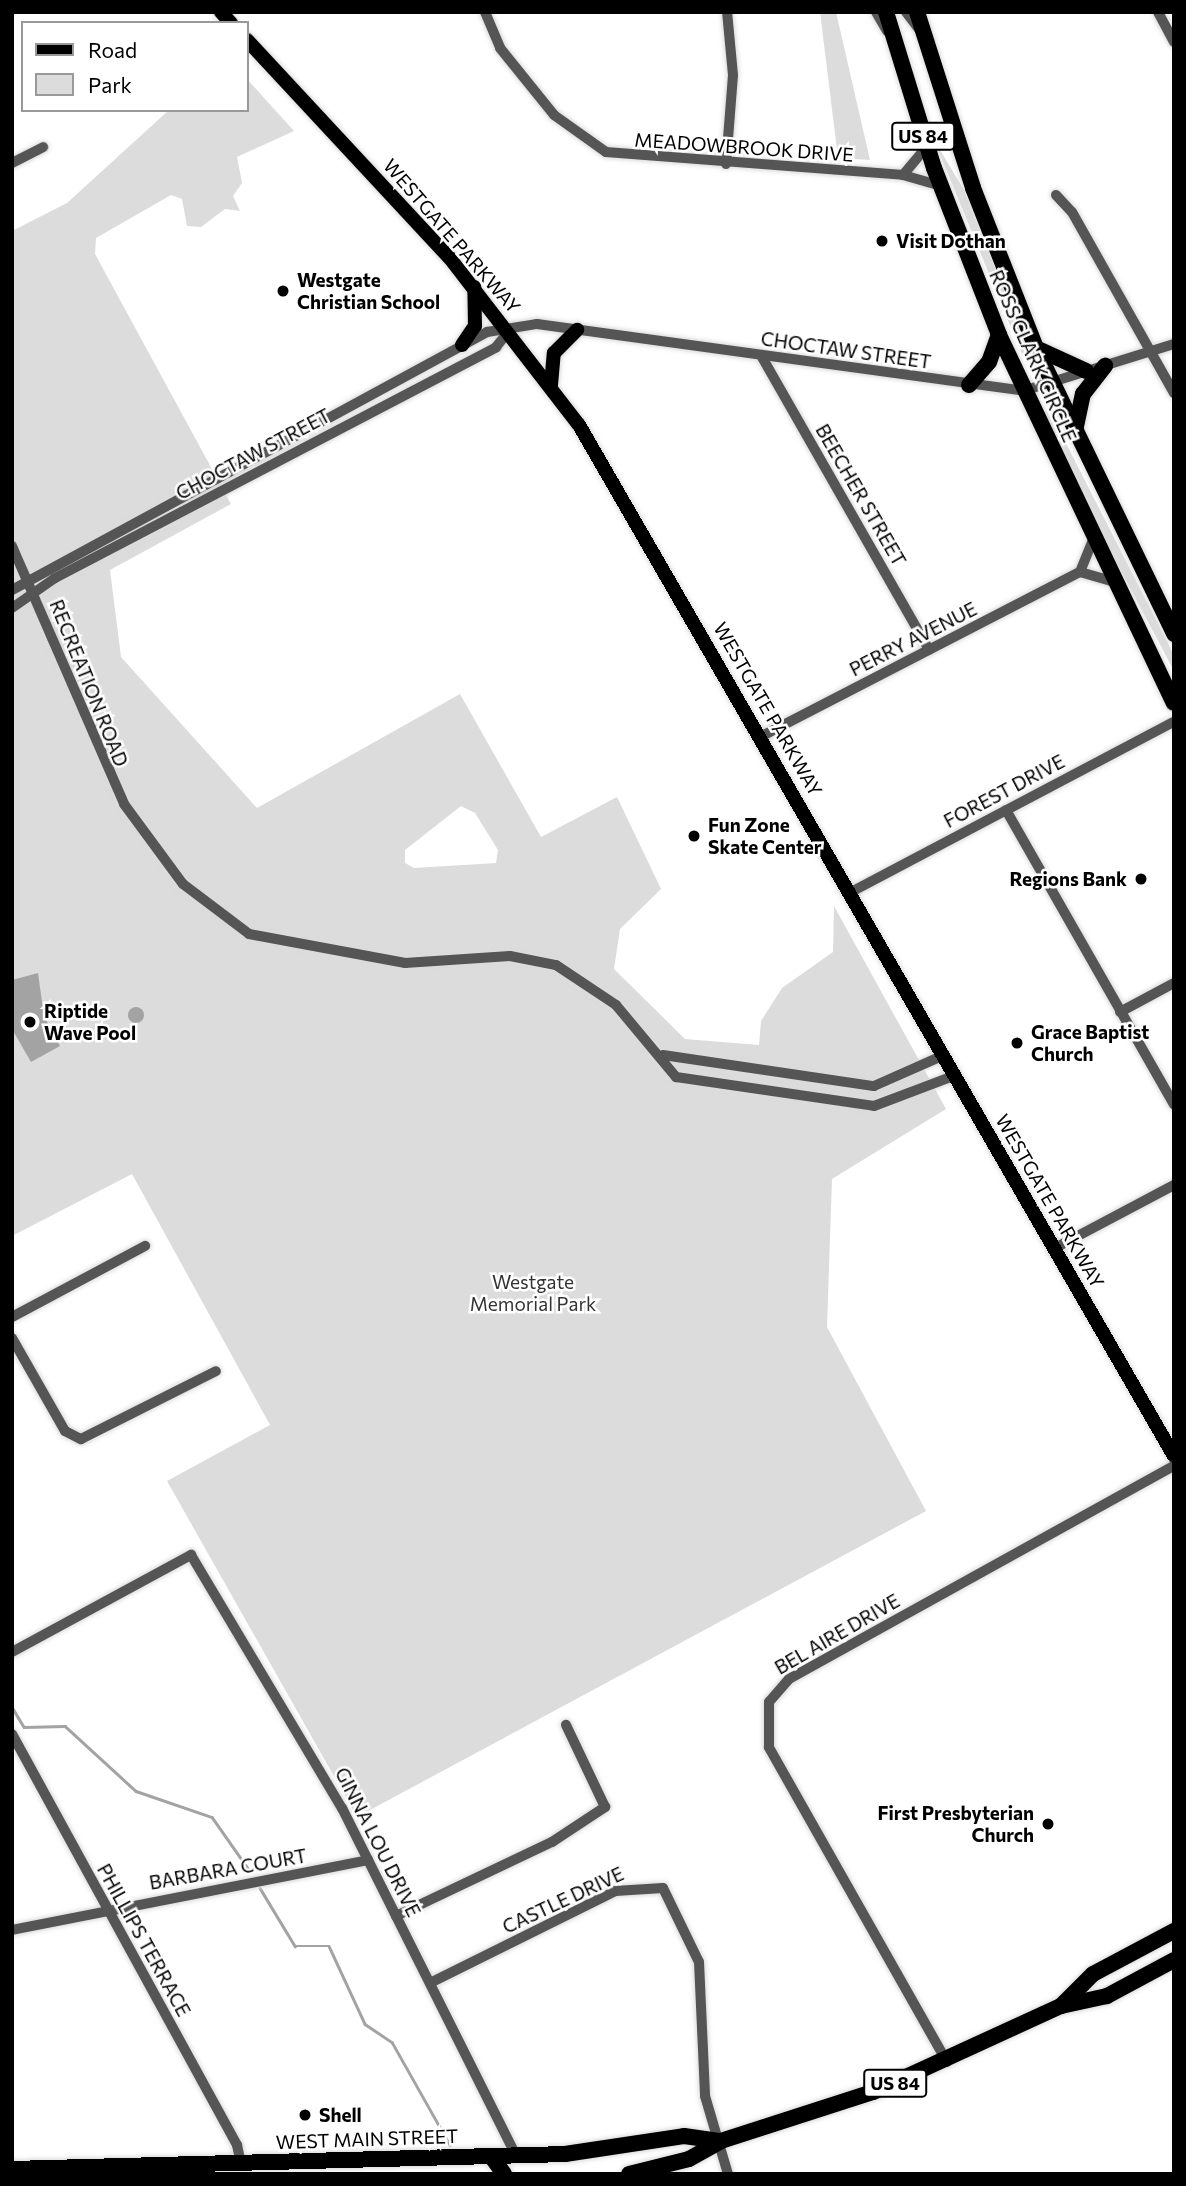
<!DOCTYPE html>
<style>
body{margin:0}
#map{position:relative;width:1186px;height:2186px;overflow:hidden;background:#fff;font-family:Commissioner,sans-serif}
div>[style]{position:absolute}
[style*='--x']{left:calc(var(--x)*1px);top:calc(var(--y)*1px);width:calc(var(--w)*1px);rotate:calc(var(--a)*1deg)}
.green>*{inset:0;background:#dcdcdc}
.water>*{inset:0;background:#a3a3a3}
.round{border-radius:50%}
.stream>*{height:2.5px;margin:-1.25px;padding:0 1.25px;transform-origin:1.25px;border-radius:1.25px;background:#a3a3a3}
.roads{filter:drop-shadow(0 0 2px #dbdbdb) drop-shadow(0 0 2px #dbdbdb)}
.minor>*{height:10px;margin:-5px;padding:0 5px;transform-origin:5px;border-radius:5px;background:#555}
.major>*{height:14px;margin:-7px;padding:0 7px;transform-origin:7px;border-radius:7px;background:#000}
.highway>*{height:16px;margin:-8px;padding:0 8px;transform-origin:8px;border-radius:8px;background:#000}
.dots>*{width:19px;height:19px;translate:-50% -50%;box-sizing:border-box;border:4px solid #fff;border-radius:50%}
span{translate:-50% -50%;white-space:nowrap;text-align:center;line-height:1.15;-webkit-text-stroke:5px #fff;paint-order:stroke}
.shield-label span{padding:2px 5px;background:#fff;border:2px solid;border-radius:5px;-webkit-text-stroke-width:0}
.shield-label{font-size:18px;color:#000;font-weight:700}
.street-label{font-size:19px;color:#000}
.poi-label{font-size:19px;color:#000;font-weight:700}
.left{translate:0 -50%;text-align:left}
.right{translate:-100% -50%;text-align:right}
.park-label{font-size:19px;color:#333}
.frame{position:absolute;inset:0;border:14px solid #000;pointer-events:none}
.legend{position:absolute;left:21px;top:21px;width:228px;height:91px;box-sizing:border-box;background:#fff;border:2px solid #999;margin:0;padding:9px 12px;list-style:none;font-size:21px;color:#000}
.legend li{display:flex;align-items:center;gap:14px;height:35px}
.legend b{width:35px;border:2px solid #999}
</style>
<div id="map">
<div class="green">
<i style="clip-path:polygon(820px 12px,836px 12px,870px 160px,838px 158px)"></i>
<i style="clip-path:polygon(evenodd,247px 79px,294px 131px,237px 157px,242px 183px,233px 196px,240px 211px,225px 209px,201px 227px,187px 226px,182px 199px,171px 195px,96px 238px,95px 254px,231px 504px,110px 570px,121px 657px,257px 808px,460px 694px,541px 837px,617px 797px,661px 889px,620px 929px,614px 969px,685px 1039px,759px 1045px,761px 1021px,782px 988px,833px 952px,834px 906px,946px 1109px,832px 1179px,827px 1327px,926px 1511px,357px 1817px,167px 1481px,270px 1425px,132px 1174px,12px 1236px,12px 231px,67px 203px,169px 110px,247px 110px,247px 79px,461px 806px,475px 813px,498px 850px,496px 863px,414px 868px,405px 863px,405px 850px,461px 806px)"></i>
<i style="clip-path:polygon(934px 140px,964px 190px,1025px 343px,1024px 359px)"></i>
<i style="clip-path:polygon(1048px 408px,1174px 655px,1174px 671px,1102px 535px,1044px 414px)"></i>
</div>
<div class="water">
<i style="clip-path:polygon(38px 973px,44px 1016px,60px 1046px,31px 1062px,12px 1029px,12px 980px)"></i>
<i class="round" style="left:128px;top:1007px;width:16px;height:16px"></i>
</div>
<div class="stream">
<i style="--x:12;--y:1707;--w:23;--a:59"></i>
<i style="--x:24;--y:1727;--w:41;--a:-1.4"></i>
<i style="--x:65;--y:1726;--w:96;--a:42.5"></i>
<i style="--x:136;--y:1791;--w:80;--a:18.9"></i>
<i style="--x:212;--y:1817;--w:66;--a:54.9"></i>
<i style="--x:260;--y:1888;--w:68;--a:58.9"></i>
<i style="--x:295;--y:1946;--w:34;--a:0"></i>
<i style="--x:329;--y:1946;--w:86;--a:65.2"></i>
<i style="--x:365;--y:2024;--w:32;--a:34"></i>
<i style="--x:392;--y:2042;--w:118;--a:60.6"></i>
</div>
<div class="roads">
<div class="minor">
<i style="--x:485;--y:12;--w:39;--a:67"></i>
<i style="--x:500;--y:48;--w:86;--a:51.1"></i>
<i style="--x:554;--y:115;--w:64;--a:35.4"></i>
<i style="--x:606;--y:152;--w:298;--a:4.4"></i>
<i style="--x:903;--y:175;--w:40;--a:16"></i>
<i style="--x:876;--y:12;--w:22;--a:60"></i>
<i style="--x:906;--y:12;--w:21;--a:53"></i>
<i style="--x:1158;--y:12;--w:34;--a:62"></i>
<i style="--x:12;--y:163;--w:35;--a:-27"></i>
<i style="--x:726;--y:164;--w:89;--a:-85.5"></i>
<i style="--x:733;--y:75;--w:63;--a:-95.4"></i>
<i style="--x:903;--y:175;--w:38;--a:-50"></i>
<i style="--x:1056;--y:195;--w:23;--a:47"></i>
<i style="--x:1072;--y:212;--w:208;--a:60.6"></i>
<i style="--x:762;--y:357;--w:337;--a:60.3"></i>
<i style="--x:12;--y:546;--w:281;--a:66.5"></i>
<i style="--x:124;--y:804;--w:99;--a:53.6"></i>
<i style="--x:183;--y:884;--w:83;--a:37.1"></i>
<i style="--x:249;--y:934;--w:159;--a:10.5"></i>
<i style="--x:405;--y:963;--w:105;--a:-3.8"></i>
<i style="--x:510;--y:956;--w:47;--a:11.1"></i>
<i style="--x:556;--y:965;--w:72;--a:33.7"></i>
<i style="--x:616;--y:1005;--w:94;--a:50.2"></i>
<i style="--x:676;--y:1077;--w:200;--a:8.3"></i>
<i style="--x:874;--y:1106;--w:88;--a:-20.7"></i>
<i style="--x:1080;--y:572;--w:35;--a:-68"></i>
<i style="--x:12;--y:590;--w:541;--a:-28.51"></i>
<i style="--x:487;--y:332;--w:51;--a:-9.1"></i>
<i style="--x:537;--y:324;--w:491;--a:7.8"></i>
<i style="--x:1023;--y:391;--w:158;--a:-17.3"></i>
<i style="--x:12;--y:608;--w:52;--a:-34.9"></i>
<i style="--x:55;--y:578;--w:498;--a:-27.6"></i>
<i style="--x:496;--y:347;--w:21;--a:-51"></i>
<i style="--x:762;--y:736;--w:358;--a:-27.3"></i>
<i style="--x:1080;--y:572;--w:35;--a:16"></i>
<i style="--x:1006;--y:810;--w:339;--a:60.3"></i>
<i style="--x:851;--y:892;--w:365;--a:-27.8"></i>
<i style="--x:1120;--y:1012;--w:61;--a:-28.2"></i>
<i style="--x:663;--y:1055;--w:213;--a:8.4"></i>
<i style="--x:874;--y:1086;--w:77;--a:-23.9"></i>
<i style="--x:1055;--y:1248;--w:135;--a:-27.9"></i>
<i style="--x:12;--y:1317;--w:151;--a:-28.1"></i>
<i style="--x:12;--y:1338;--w:107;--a:60.3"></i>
<i style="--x:65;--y:1431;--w:18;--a:27"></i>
<i style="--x:81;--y:1439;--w:151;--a:-26.7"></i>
<i style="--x:12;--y:1652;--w:204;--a:-28.5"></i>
<i style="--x:191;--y:1555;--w:295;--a:59.2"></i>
<i style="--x:342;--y:1808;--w:388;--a:63.4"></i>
<i style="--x:12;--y:1734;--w:469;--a:61.3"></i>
<i style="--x:237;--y:2145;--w:19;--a:78"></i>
<i style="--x:396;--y:1916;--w:173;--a:-25.4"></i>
<i style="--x:552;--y:1842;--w:64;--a:-33.4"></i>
<i style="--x:605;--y:1807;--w:91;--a:-115.4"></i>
<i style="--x:12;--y:1930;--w:363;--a:-11.1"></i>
<i style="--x:430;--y:1983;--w:207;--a:-26.4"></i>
<i style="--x:615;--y:1891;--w:48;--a:-3.6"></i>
<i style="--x:663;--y:1888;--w:82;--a:64.1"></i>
<i style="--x:699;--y:1962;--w:134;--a:87.4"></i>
<i style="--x:705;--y:2096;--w:81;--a:73.6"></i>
<i style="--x:947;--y:2062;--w:362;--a:-119.5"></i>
<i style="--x:769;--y:1747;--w:45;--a:-90"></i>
<i style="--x:769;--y:1702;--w:30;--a:-49"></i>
<i style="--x:789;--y:1679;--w:440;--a:-29"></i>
</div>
<div class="major">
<i style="--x:221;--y:12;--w:15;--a:48"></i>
<i style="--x:247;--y:40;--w:296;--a:47.1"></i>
<i style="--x:449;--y:257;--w:212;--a:52.3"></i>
<i style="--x:579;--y:425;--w:1190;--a:60.01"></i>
<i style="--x:462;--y:345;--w:23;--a:-56"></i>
<i style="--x:475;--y:326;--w:39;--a:-91"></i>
<i style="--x:551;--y:385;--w:32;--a:-85"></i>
<i style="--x:554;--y:353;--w:33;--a:-45"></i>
</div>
<div class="highway">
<i style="--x:886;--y:12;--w:163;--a:72.9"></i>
<i style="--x:934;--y:168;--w:179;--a:68.7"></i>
<i style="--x:999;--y:335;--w:407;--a:64.6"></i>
<i style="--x:917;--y:12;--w:185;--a:72.3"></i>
<i style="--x:973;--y:188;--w:172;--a:68.5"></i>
<i style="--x:1036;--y:348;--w:318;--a:64.2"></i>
<i style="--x:1038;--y:349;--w:53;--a:24.6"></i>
<i style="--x:969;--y:385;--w:30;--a:-49"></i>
<i style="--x:989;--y:362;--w:29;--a:-70"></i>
<i style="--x:1075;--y:431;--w:38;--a:-78"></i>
<i style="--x:1083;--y:394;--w:36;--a:-52"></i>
<i style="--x:1061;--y:2006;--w:45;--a:-45"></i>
<i style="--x:1093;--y:1974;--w:92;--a:-28"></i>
<i style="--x:491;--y:2156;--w:22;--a:54"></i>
<i style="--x:12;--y:2169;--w:553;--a:-1.55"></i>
<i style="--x:565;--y:2154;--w:120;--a:-8.6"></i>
<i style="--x:684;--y:2136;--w:37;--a:8"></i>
<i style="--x:629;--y:2174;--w:62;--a:-14"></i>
<i style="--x:689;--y:2159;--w:37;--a:-29"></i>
<i style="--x:721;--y:2141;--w:160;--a:-17.9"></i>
<i style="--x:873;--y:2092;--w:207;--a:-24.6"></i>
<i style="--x:1061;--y:2006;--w:47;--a:-12.3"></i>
<i style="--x:1107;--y:1996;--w:76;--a:-28.2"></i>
</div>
</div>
<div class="dots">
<i style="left:882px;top:241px;background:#000"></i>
<i style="left:283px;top:291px;background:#000"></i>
<i style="left:694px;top:836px;background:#000"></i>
<i style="left:1141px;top:879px;background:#000"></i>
<i style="left:30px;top:1022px;background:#000"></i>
<i style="left:1017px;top:1043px;background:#000"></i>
<i style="left:1048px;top:1824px;background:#000"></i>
<i style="left:305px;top:2115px;background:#000"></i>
</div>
<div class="shield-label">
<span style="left:923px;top:136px">US 84</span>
<span style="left:895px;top:2083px">US 84</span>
</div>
<div class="street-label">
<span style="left:744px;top:147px;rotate:4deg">MEADOWBROOK DRIVE</span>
<span style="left:452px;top:236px;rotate:49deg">WESTGATE PARKWAY</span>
<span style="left:846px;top:350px;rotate:8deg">CHOCTAW STREET</span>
<span style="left:1033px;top:356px;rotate:66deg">ROSS CLARK CIRCLE</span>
<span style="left:253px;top:454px;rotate:-28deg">CHOCTAW STREET</span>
<span style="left:861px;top:495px;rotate:60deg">BEECHER STREET</span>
<span style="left:913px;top:639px;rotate:-27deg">PERRY AVENUE</span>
<span style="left:89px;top:683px;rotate:68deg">RECREATION ROAD</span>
<span style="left:768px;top:709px;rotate:60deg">WESTGATE PARKWAY</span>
<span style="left:1004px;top:791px;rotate:-28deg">FOREST DRIVE</span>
<span style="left:1050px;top:1201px;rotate:60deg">WESTGATE PARKWAY</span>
<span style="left:837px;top:1634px;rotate:-30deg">BEL AIRE DRIVE</span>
<span style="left:378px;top:1842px;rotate:63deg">GINNA LOU DRIVE</span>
<span style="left:228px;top:1869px;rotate:-10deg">BARBARA COURT</span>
<span style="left:563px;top:1900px;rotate:-25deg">CASTLE DRIVE</span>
<span style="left:144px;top:1940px;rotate:61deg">PHILLIPS TERRACE</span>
<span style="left:367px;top:2139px;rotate:-2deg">WEST MAIN STREET</span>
</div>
<div class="poi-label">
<span class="left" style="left:896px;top:241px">Visit Dothan</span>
<span class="left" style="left:297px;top:291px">Westgate<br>Christian School</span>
<span class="left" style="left:708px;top:836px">Fun Zone<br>Skate Center</span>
<span class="right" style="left:1127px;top:879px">Regions Bank</span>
<span class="left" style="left:44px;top:1022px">Riptide<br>Wave Pool</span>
<span class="left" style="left:1031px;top:1043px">Grace Baptist<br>Church</span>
<span class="right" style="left:1034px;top:1824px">First Presbyterian<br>Church</span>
<span class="left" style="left:319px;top:2115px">Shell</span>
</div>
<div class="park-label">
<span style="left:533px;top:1293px">Westgate<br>Memorial Park</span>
</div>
<div class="frame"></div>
<ul class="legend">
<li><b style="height:9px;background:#000"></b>Road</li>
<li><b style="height:19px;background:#dcdcdc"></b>Park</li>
</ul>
</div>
